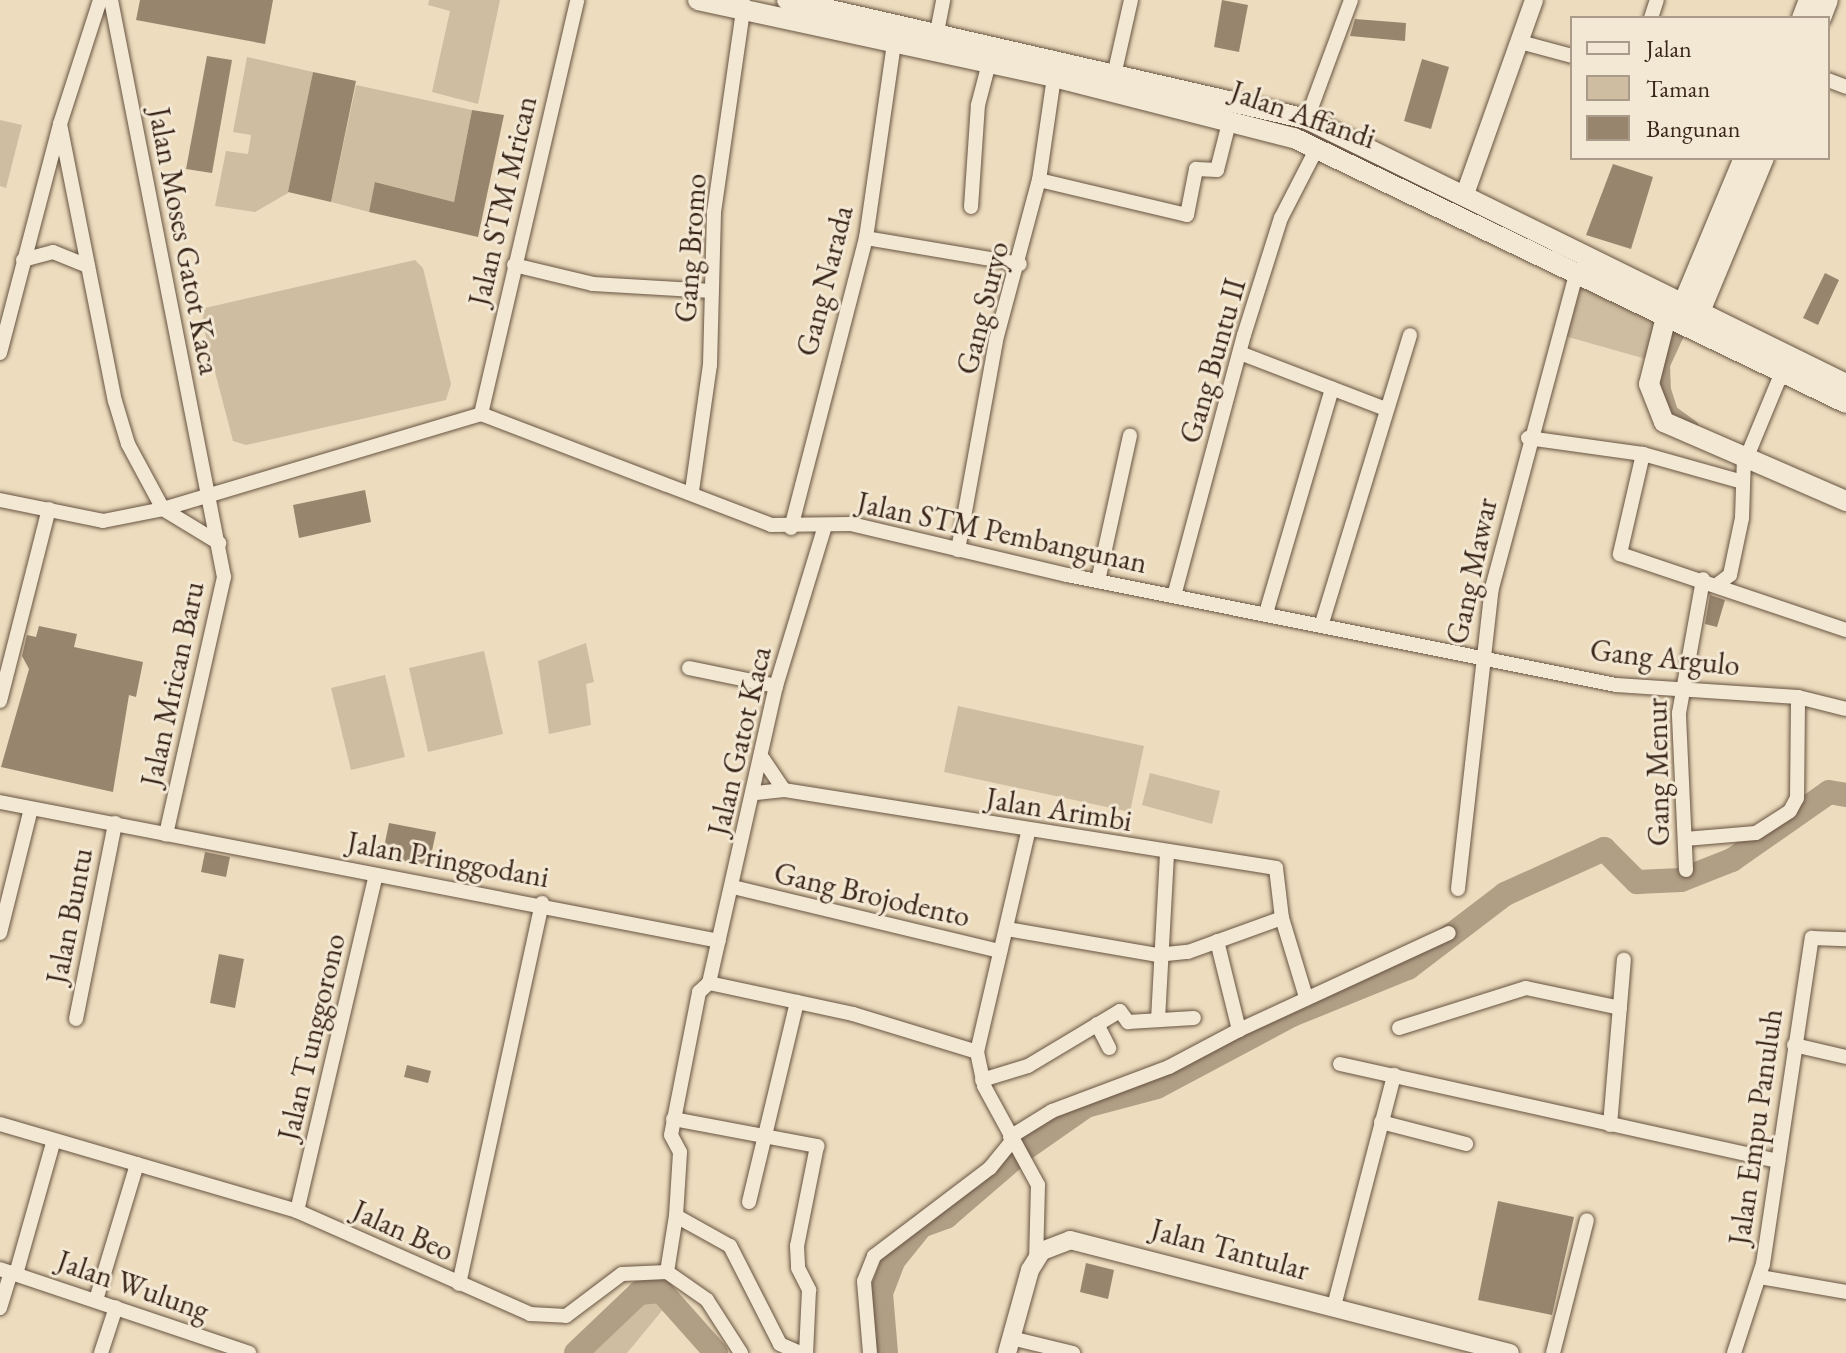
<!DOCTYPE html>
<style>
body{margin:0}
#map{position:relative;width:1846px;height:1353px;overflow:hidden;background:#eddcbd;font-family:"EB Garamond",serif}
div>[style]{position:absolute}
[style*='--x']{left:calc(var(--x)*1px);top:calc(var(--y)*1px);width:calc(var(--w)*1px);rotate:calc(var(--a)*1deg)}
.green>*{inset:0;background:#cfbda1}
.canal>*{height:14px;margin:-7px;padding:0 7px;transform-origin:7px;border-radius:7px;background:#b09e85}
.river>*{height:24px;margin:-12px;padding:0 12px;transform-origin:12px;border-radius:12px;background:#b09e85}
.building>*{inset:0;background:#97856e}
.roads{filter:drop-shadow(0 0 2px #675442) drop-shadow(0 0 2px #675442)}
.minor>*{height:14px;margin:-7px;padding:0 7px;transform-origin:7px;border-radius:7px;background:#f3e8d4}
.tertiary>*{height:18px;margin:-9px;padding:0 9px;transform-origin:9px;border-radius:9px;background:#f3e8d4}
.secondary>*{height:20px;margin:-10px;padding:0 10px;transform-origin:10px;border-radius:10px;background:#f3e8d4}
span{translate:-50% -50%;white-space:nowrap;text-align:center;line-height:1.15;-webkit-text-stroke:6px #f3e8d4;paint-order:stroke}
.street-label{font-size:30px;color:#3a2619}
.legend{position:absolute;left:1570px;top:16px;width:260px;height:144px;box-sizing:border-box;background:#f3e8d4;border:2px solid #a99a89;margin:0;padding:10px 14px;list-style:none;font-size:24px;color:#3a2619}
.legend li{display:flex;align-items:center;gap:16px;height:40px}
.legend b{width:40px;border:2px solid #a99a89}
</style>
<div id="map">
<div class="green">
<i style="clip-path:polygon(429px 0,500px 0,478px 104px,432px 92px,450px 11px,428px 5px)"></i>
<i style="clip-path:polygon(247px 57px,313px 72px,288px 193px,255px 212px,215px 206px,226px 151px,248px 154px,251px 135px,233px 132px)"></i>
<i style="clip-path:polygon(356px 85px,472px 110px,454px 202px,376px 182px,369px 212px,331px 202px)"></i>
<i style="clip-path:polygon(0 120px,22px 125px,6px 188px,0 186px)"></i>
<i style="clip-path:polygon(415px 260px,423px 268px,451px 384px,446px 400px,246px 445px,233px 441px,202px 322px,205px 308px)"></i>
<i style="clip-path:polygon(1577px 284px,1670px 327px,1653px 361px,1561px 335px)"></i>
<i style="clip-path:polygon(586px 643px,594px 682px,586px 684px,591px 725px,549px 734px,538px 661px)"></i>
<i style="clip-path:polygon(484px 651px,503px 734px,428px 752px,409px 668px)"></i>
<i style="clip-path:polygon(385px 675px,405px 757px,351px 770px,331px 688px)"></i>
<i style="clip-path:polygon(958px 706px,1144px 746px,1130px 812px,944px 772px)"></i>
<i style="clip-path:polygon(1150px 773px,1220px 791px,1212px 824px,1142px 805px)"></i>
<i style="clip-path:polygon(662px 1282px,674px 1287px,670px 1301px,627px 1353px,575px 1353px,586px 1335px,649px 1285px)"></i>
</div>
<div class="canal">
<i style="--x:1685;--y:317;--w:53;--a:114.6"></i>
<i style="--x:1663;--y:365;--w:25;--a:88"></i>
<i style="--x:1664;--y:390;--w:23;--a:72"></i>
<i style="--x:1671;--y:412;--w:26;--a:36"></i>
</div>
<div class="river">
<i style="--x:576;--y:1353;--w:87;--a:-43.6"></i>
<i style="--x:639;--y:1293;--w:22;--a:-5"></i>
<i style="--x:661;--y:1291;--w:83;--a:48.4"></i>
<i style="--x:886;--y:1353;--w:60;--a:-94.8"></i>
<i style="--x:881;--y:1293;--w:34;--a:-69"></i>
<i style="--x:893;--y:1261;--w:45;--a:-51.3"></i>
<i style="--x:921;--y:1226;--w:27;--a:-20"></i>
<i style="--x:946;--y:1217;--w:106;--a:-40.8"></i>
<i style="--x:1026;--y:1148;--w:73;--a:-35"></i>
<i style="--x:1086;--y:1106;--w:73;--a:-15"></i>
<i style="--x:1157;--y:1087;--w:153;--a:-28.1"></i>
<i style="--x:1292;--y:1015;--w:125;--a:-22.1"></i>
<i style="--x:1408;--y:968;--w:122;--a:-37.3"></i>
<i style="--x:1505;--y:894;--w:109;--a:-24.4"></i>
<i style="--x:1604;--y:849;--w:47;--a:45"></i>
<i style="--x:1637;--y:882;--w:44;--a:-2.6"></i>
<i style="--x:1681;--y:880;--w:55;--a:-21.4"></i>
<i style="--x:1732;--y:860;--w:118;--a:-35"></i>
<i style="--x:1829;--y:792;--w:17;--a:10"></i>
</div>
<div class="building">
<i style="clip-path:polygon(140px 0,273px 0,265px 44px,136px 20px)"></i>
<i style="clip-path:polygon(1222px 0,1248px 5px,1239px 52px,1214px 47px)"></i>
<i style="clip-path:polygon(1355px 19px,1406px 23px,1405px 41px,1350px 36px)"></i>
<i style="clip-path:polygon(207px 56px,232px 60px,212px 173px,186px 169px)"></i>
<i style="clip-path:polygon(1422px 59px,1449px 67px,1431px 129px,1404px 121px)"></i>
<i style="clip-path:polygon(313px 72px,356px 81px,331px 202px,288px 192px)"></i>
<i style="clip-path:polygon(472px 110px,504px 115px,478px 237px,369px 212px,375px 182px,454px 202px)"></i>
<i style="clip-path:polygon(1613px 164px,1653px 177px,1631px 249px,1586px 235px)"></i>
<i style="clip-path:polygon(1825px 273px,1839px 280px,1818px 325px,1803px 318px)"></i>
<i style="clip-path:polygon(365px 490px,371px 522px,299px 538px,293px 505px)"></i>
<i style="clip-path:polygon(1710px 595px,1725px 600px,1717px 627px,1705px 624px)"></i>
<i style="clip-path:polygon(39px 626px,77px 634px,74px 647px,143px 662px,136px 697px,129px 695px,113px 792px,1px 767px,29px 669px,22px 656px,27px 635px,36px 637px)"></i>
<i style="clip-path:polygon(389px 823px,436px 832px,429px 865px,382px 857px)"></i>
<i style="clip-path:polygon(205px 852px,230px 857px,226px 877px,201px 872px)"></i>
<i style="clip-path:polygon(219px 954px,244px 959px,235px 1008px,210px 1003px)"></i>
<i style="clip-path:polygon(407px 1065px,431px 1071px,428px 1083px,404px 1077px)"></i>
<i style="clip-path:polygon(1498px 1201px,1574px 1217px,1552px 1315px,1478px 1300px)"></i>
<i style="clip-path:polygon(1086px 1263px,1114px 1270px,1108px 1299px,1080px 1292px)"></i>
</div>
<div class="roads">
<div class="minor">
<i style="--x:111;--y:0;--w:588;--a:78.92"></i>
<i style="--x:224;--y:577;--w:264;--a:102.7"></i>
<i style="--x:1651;--y:18;--w:19;--a:-72"></i>
<i style="--x:937;--y:32;--w:33;--a:-79"></i>
<i style="--x:1520;--y:42;--w:54;--a:15.1"></i>
<i style="--x:1115;--y:71;--w:73;--a:-77.3"></i>
<i style="--x:1828;--y:80;--w:19;--a:21"></i>
<i style="--x:1307;--y:119;--w:127;--a:-69.7"></i>
<i style="--x:60;--y:124;--w:282;--a:78.8"></i>
<i style="--x:115;--y:401;--w:45;--a:73.2"></i>
<i style="--x:128;--y:444;--w:74;--a:61.7"></i>
<i style="--x:163;--y:509;--w:332;--a:-16.6"></i>
<i style="--x:1039;--y:180;--w:152;--a:13.3"></i>
<i style="--x:1187;--y:215;--w:47;--a:-78.9"></i>
<i style="--x:1196;--y:169;--w:21;--a:3"></i>
<i style="--x:1217;--y:170;--w:53;--a:-75.7"></i>
<i style="--x:971;--y:207;--w:102;--a:-86.1"></i>
<i style="--x:978;--y:105;--w:43;--a:-75.3"></i>
<i style="--x:866;--y:238;--w:156;--a:9.6"></i>
<i style="--x:23;--y:260;--w:31;--a:-15"></i>
<i style="--x:53;--y:252;--w:38;--a:22"></i>
<i style="--x:514;--y:265;--w:81;--a:13.5"></i>
<i style="--x:593;--y:284;--w:119;--a:3.4"></i>
<i style="--x:0;--y:353;--w:237;--a:-75.3"></i>
<i style="--x:60;--y:124;--w:130;--a:-72.1"></i>
<i style="--x:1240;--y:353;--w:156;--a:21"></i>
<i style="--x:481;--y:414;--w:311;--a:20.9"></i>
<i style="--x:771;--y:525;--w:80;--a:-0.7"></i>
<i style="--x:851;--y:524;--w:222;--a:13.3"></i>
<i style="--x:1067;--y:575;--w:560;--a:11.33"></i>
<i style="--x:1616;--y:685;--w:182;--a:3.8"></i>
<i style="--x:1798;--y:697;--w:49;--a:14"></i>
<i style="--x:481;--y:414;--w:425;--a:-76.9"></i>
<i style="--x:1528;--y:438;--w:116;--a:7.9"></i>
<i style="--x:1643;--y:454;--w:100;--a:15.7"></i>
<i style="--x:1643;--y:454;--w:103;--a:103"></i>
<i style="--x:1620;--y:554;--w:238;--a:18.6"></i>
<i style="--x:1746;--y:459;--w:94;--a:-67.5"></i>
<i style="--x:692;--y:491;--w:127;--a:-81.9"></i>
<i style="--x:710;--y:365;--w:153;--a:-88.5"></i>
<i style="--x:714;--y:212;--w:210;--a:-81.8"></i>
<i style="--x:0;--y:500;--w:105;--a:11.5"></i>
<i style="--x:103;--y:521;--w:61;--a:-11.3"></i>
<i style="--x:163;--y:509;--w:66;--a:31.3"></i>
<i style="--x:791;--y:528;--w:300;--a:-75.5"></i>
<i style="--x:866;--y:238;--w:197;--a:-81.8"></i>
<i style="--x:958;--y:550;--w:213;--a:-79.7"></i>
<i style="--x:996;--y:340;--w:166;--a:-75"></i>
<i style="--x:1039;--y:180;--w:104;--a:-81.7"></i>
<i style="--x:1098;--y:581;--w:149;--a:-77.6"></i>
<i style="--x:1718;--y:584;--w:15;--a:-37"></i>
<i style="--x:1730;--y:575;--w:58;--a:-78.1"></i>
<i style="--x:1742;--y:518;--w:60;--a:-88.1"></i>
<i style="--x:1174;--y:596;--w:270;--a:-75"></i>
<i style="--x:1244;--y:335;--w:123;--a:-72.5"></i>
<i style="--x:1281;--y:218;--w:79;--a:-62.8"></i>
<i style="--x:1266;--y:613;--w:234;--a:-73.6"></i>
<i style="--x:1322;--y:623;--w:301;--a:-73"></i>
<i style="--x:689;--y:668;--w:89;--a:11.7"></i>
<i style="--x:0;--y:701;--w:198;--a:-75.7"></i>
<i style="--x:763;--y:759;--w:37;--a:56"></i>
<i style="--x:756;--y:793;--w:28;--a:-6"></i>
<i style="--x:784;--y:790;--w:498;--a:9"></i>
<i style="--x:1276;--y:868;--w:50;--a:83.2"></i>
<i style="--x:1282;--y:918;--w:83;--a:73.1"></i>
<i style="--x:0;--y:802;--w:732;--a:10.94"></i>
<i style="--x:1685;--y:839;--w:71;--a:-4.8"></i>
<i style="--x:1756;--y:833;--w:40;--a:-32.9"></i>
<i style="--x:1790;--y:811;--w:15;--a:-62"></i>
<i style="--x:1797;--y:798;--w:101;--a:-89.4"></i>
<i style="--x:1686;--y:870;--w:157;--a:-92.6"></i>
<i style="--x:1679;--y:713;--w:136;--a:-79.8"></i>
<i style="--x:733;--y:887;--w:275;--a:13.5"></i>
<i style="--x:1458;--y:889;--w:303;--a:-83.6"></i>
<i style="--x:1492;--y:588;--w:328;--a:-75"></i>
<i style="--x:1007;--y:929;--w:152;--a:9.8"></i>
<i style="--x:1157;--y:955;--w:31;--a:-6"></i>
<i style="--x:1188;--y:952;--w:100;--a:-19.9"></i>
<i style="--x:0;--y:933;--w:128;--a:-76"></i>
<i style="--x:1217;--y:941;--w:92;--a:76.1"></i>
<i style="--x:1239;--y:1030;--w:231;--a:-24.8"></i>
<i style="--x:709;--y:983;--w:147;--a:12.1"></i>
<i style="--x:853;--y:1014;--w:130;--a:17"></i>
<i style="--x:977;--y:1052;--w:35;--a:78"></i>
<i style="--x:984;--y:1086;--w:113;--a:61.4"></i>
<i style="--x:1038;--y:1185;--w:74;--a:91.5"></i>
<i style="--x:76;--y:1019;--w:200;--a:-78.7"></i>
<i style="--x:1158;--y:1020;--w:166;--a:-86.9"></i>
<i style="--x:1097;--y:1024;--w:27;--a:63"></i>
<i style="--x:1399;--y:1028;--w:133;--a:-17.5"></i>
<i style="--x:1526;--y:988;--w:96;--a:12"></i>
<i style="--x:1794;--y:1045;--w:53;--a:13"></i>
<i style="--x:977;--y:1052;--w:226;--a:-76.9"></i>
<i style="--x:1340;--y:1064;--w:449;--a:12.5"></i>
<i style="--x:982;--y:1080;--w:48;--a:-16.9"></i>
<i style="--x:1028;--y:1066;--w:107;--a:-30.9"></i>
<i style="--x:1120;--y:1011;--w:14;--a:54"></i>
<i style="--x:1128;--y:1022;--w:66;--a:-3.5"></i>
<i style="--x:673;--y:1119;--w:147;--a:10.6"></i>
<i style="--x:817;--y:1146;--w:102;--a:101.3"></i>
<i style="--x:797;--y:1246;--w:22;--a:87"></i>
<i style="--x:798;--y:1268;--w:25;--a:63"></i>
<i style="--x:809;--y:1290;--w:63;--a:92.7"></i>
<i style="--x:1381;--y:1122;--w:88;--a:14.5"></i>
<i style="--x:0;--y:1124;--w:309;--a:16.3"></i>
<i style="--x:297;--y:1211;--w:255;--a:23.8"></i>
<i style="--x:530;--y:1314;--w:36;--a:3"></i>
<i style="--x:566;--y:1316;--w:70;--a:-36.9"></i>
<i style="--x:622;--y:1274;--w:45;--a:-2.5"></i>
<i style="--x:667;--y:1272;--w:49;--a:35"></i>
<i style="--x:707;--y:1300;--w:63;--a:57.3"></i>
<i style="--x:1610;--y:1125;--w:166;--a:-85.2"></i>
<i style="--x:1010;--y:1137;--w:49;--a:-31.8"></i>
<i style="--x:1052;--y:1111;--w:125;--a:-20.6"></i>
<i style="--x:1169;--y:1067;--w:79;--a:-27.9"></i>
<i style="--x:749;--y:1202;--w:206;--a:-76.5"></i>
<i style="--x:297;--y:1211;--w:345;--a:-76.8"></i>
<i style="--x:0;--y:1269;--w:263;--a:18.6"></i>
<i style="--x:667;--y:1272;--w:57;--a:-80.9"></i>
<i style="--x:16;--y:1274;--w:139;--a:-74.2"></i>
<i style="--x:1760;--y:1277;--w:87;--a:9.9"></i>
<i style="--x:459;--y:1284;--w:390;--a:-77.7"></i>
<i style="--x:96;--y:1300;--w:142;--a:-73.2"></i>
<i style="--x:1334;--y:1306;--w:239;--a:-75.4"></i>
<i style="--x:0;--y:1308;--w:37;--a:-73"></i>
<i style="--x:1011;--y:1338;--w:64;--a:13.6"></i>
<i style="--x:101;--y:1353;--w:48;--a:-71.9"></i>
<i style="--x:800;--y:1353;--w:22;--a:-156"></i>
<i style="--x:780;--y:1344;--w:110;--a:-117"></i>
<i style="--x:730;--y:1246;--w:62;--a:-150.9"></i>
<i style="--x:676;--y:1216;--w:64;--a:-86.4"></i>
<i style="--x:680;--y:1152;--w:19;--a:-118"></i>
<i style="--x:671;--y:1135;--w:146;--a:-78.9"></i>
<i style="--x:699;--y:992;--w:13;--a:-42"></i>
<i style="--x:709;--y:983;--w:304;--a:-77.3"></i>
<i style="--x:776;--y:686;--w:167;--a:-73"></i>
<i style="--x:870;--y:1353;--w:72;--a:-94.8"></i>
<i style="--x:864;--y:1281;--w:27;--a:-68"></i>
<i style="--x:874;--y:1256;--w:146;--a:-37.2"></i>
<i style="--x:990;--y:1168;--w:35;--a:-51"></i>
<i style="--x:1553;--y:1353;--w:137;--a:-75.7"></i>
<i style="--x:1734;--y:1353;--w:94;--a:-72"></i>
<i style="--x:1763;--y:1264;--w:330;--a:-81.5"></i>
<i style="--x:1812;--y:938;--w:34;--a:2"></i>
</div>
<div class="tertiary">
<i style="--x:1465;--y:194;--w:206;--a:-70.4"></i>
<i style="--x:1007;--y:1353;--w:86;--a:-74.5"></i>
<i style="--x:1030;--y:1270;--w:22;--a:-58"></i>
<i style="--x:1042;--y:1251;--w:30;--a:-21"></i>
<i style="--x:1070;--y:1240;--w:454;--a:14.4"></i>
</div>
<div class="secondary">
<i style="--x:698;--y:0;--w:364;--a:12.2"></i>
<i style="--x:1054;--y:77;--w:248;--a:14.3"></i>
<i style="--x:1294;--y:138;--w:612;--a:25.64"></i>
<i style="--x:787;--y:0;--w:533;--a:12.89"></i>
<i style="--x:1307;--y:119;--w:601;--a:26.18"></i>
<i style="--x:1802;--y:18;--w:19;--a:-69"></i>
<i style="--x:1821;--y:18;--w:19;--a:-69"></i>
<i style="--x:1682;--y:306;--w:160;--a:-67.3"></i>
<i style="--x:1699;--y:314;--w:169;--a:-67.4"></i>
<i style="--x:1666;--y:317;--w:69;--a:104.2"></i>
<i style="--x:1649;--y:384;--w:41;--a:68.5"></i>
<i style="--x:1664;--y:422;--w:198;--a:23.5"></i>
</div>
</div>
<div class="street-label">
<span style="left:1303px;top:115px;rotate:19deg">Jalan Affandi</span>
<span style="left:503px;top:201px;rotate:-77deg">Jalan STM Mrican</span>
<span style="left:184px;top:241px;rotate:79deg">Jalan Moses Gatot Kaca</span>
<span style="left:691px;top:248px;rotate:-86deg">Gang Bromo</span>
<span style="left:825px;top:281px;rotate:-76deg">Gang Narada</span>
<span style="left:983px;top:308px;rotate:-76deg">Gang Suryo</span>
<span style="left:1213px;top:361px;rotate:-74deg">Gang Buntu II</span>
<span style="left:1002px;top:533px;rotate:12deg">Jalan STM Pembangunan</span>
<span style="left:1472px;top:571px;rotate:-78deg">Gang Mawar</span>
<span style="left:1665px;top:658px;rotate:6deg">Gang Argulo</span>
<span style="left:173px;top:684px;rotate:-78deg">Jalan Mrican Baru</span>
<span style="left:740px;top:741px;rotate:-77deg">Jalan Gatot Kaca</span>
<span style="left:1658px;top:772px;rotate:-91deg">Gang Menur</span>
<span style="left:1059px;top:810px;rotate:9deg">Jalan Arimbi</span>
<span style="left:448px;top:860px;rotate:10deg">Jalan Pringgodani</span>
<span style="left:872px;top:895px;rotate:13deg">Gang Brojodento</span>
<span style="left:70px;top:916px;rotate:-79deg">Jalan Buntu</span>
<span style="left:312px;top:1037px;rotate:-77deg">Jalan Tunggorono</span>
<span style="left:1756px;top:1127px;rotate:-82deg">Jalan Empu Panuluh</span>
<span style="left:403px;top:1231px;rotate:24deg">Jalan Beo</span>
<span style="left:1230px;top:1250px;rotate:15deg">Jalan Tantular</span>
<span style="left:133px;top:1286px;rotate:19deg">Jalan Wulung</span>
</div>
<ul class="legend">
<li><b style="height:10px;background:#f3e8d4"></b>Jalan</li>
<li><b style="height:22px;background:#cfbda1"></b>Taman</li>
<li><b style="height:22px;background:#97856e"></b>Bangunan</li>
</ul>
</div>
